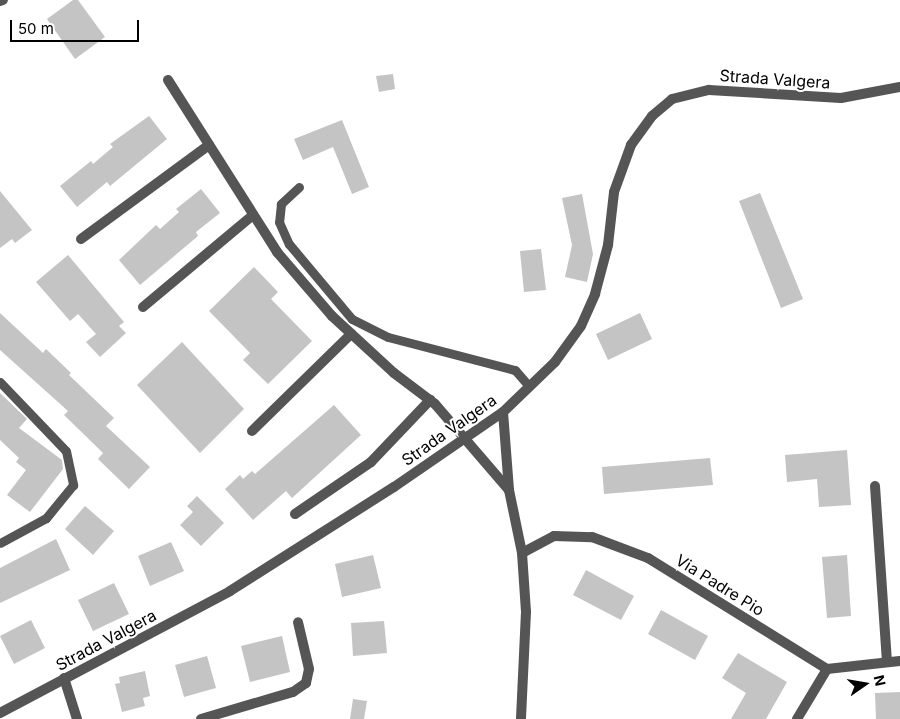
<!DOCTYPE html>
<style>
body{margin:0}
#map{position:relative;width:900px;height:719px;overflow:hidden;background:#fff;font-family:Inter,sans-serif}
div>[style]{position:absolute}
[style*='--x']{left:calc(var(--x)*1px);top:calc(var(--y)*1px);width:calc(var(--w)*1px);rotate:calc(var(--a)*1deg)}
.building>*{inset:0;background:#c4c4c4}
.lane>*{height:9px;margin:-4.5px;padding:0 4.5px;transform-origin:4.5px;border-radius:4.5px;background:#555}
.street>*{height:10px;margin:-5px;padding:0 5px;transform-origin:5px;border-radius:5px;background:#555}
span{translate:-50% -50%;white-space:nowrap;text-align:center;line-height:1.15;-webkit-text-stroke:4px #fff;paint-order:stroke}
.street-label{font-size:16px;color:#000}
.north{position:absolute;left:840px;top:659px;width:50px;height:50px;-webkit-text-stroke:4px #fff;paint-order:stroke;rotate:77deg;font-size:14px;font-weight:700;line-height:20px;text-align:center;color:#000}
.north::after{content:'';display:block;margin:auto;width:18px;height:22px;background:#000;clip-path:polygon(50% 0,100% 100%,50% 72%,0 100%)}
.scale{position:absolute;left:10px;top:20px;width:129px;height:22px;box-sizing:border-box;border:2px solid #000;border-top:0;padding-left:6px;font-size:15px;line-height:18px;white-space:nowrap;color:#000;-webkit-text-stroke:4px #fff;paint-order:stroke}
</style>
<div id="map">
<div class="building">
<i style="clip-path:polygon(73px 0,78px 0,105px 37px,75px 59px,47px 19px)"></i>
<i style="clip-path:polygon(393px 74px,395px 89px,379px 92px,376px 76px)"></i>
<i style="clip-path:polygon(149px 116px,167px 139px,110px 186px,107px 182px,77px 207px,60px 186px,91px 161px,93px 164px,113px 147px,110px 144px)"></i>
<i style="clip-path:polygon(342px 120px,369px 187px,352px 194px,333px 147px,303px 160px,294px 139px)"></i>
<i style="clip-path:polygon(201px 189px,220px 213px,196px 232px,198px 236px,140px 285px,119px 260px,156px 225px,160px 229px,179px 212px,176px 209px)"></i>
<i style="clip-path:polygon(0 191px,32px 230px,15px 243px,12px 239px,0 248px)"></i>
<i style="clip-path:polygon(760px 193px,803px 299px,781px 308px,739px 201px)"></i>
<i style="clip-path:polygon(582px 194px,593px 254px,587px 282px,565px 277px,572px 245px,562px 198px)"></i>
<i style="clip-path:polygon(541px 249px,546px 290px,524px 292px,520px 251px)"></i>
<i style="clip-path:polygon(68px 255px,124px 322px,119px 326px,126px 333px,100px 357px,86px 342px,96px 334px,78px 314px,70px 321px,36px 282px)"></i>
<i style="clip-path:polygon(254px 267px,278px 292px,271px 299px,312px 341px,268px 384px,243px 360px,250px 353px,209px 311px)"></i>
<i style="clip-path:polygon(0 313px,43px 353px,46px 349px,71px 373px,69px 375px,114px 418px,106px 426px,150px 467px,129px 489px,98px 459px,103px 453px,64px 415px,68px 411px,0 350px)"></i>
<i style="clip-path:polygon(640px 313px,652px 339px,608px 360px,596px 334px)"></i>
<i style="clip-path:polygon(182px 342px,244px 409px,200px 453px,137px 385px)"></i>
<i style="clip-path:polygon(0 393px,27px 419px,19px 428px,62px 460px,63px 469px,30px 512px,7px 495px,26px 470px,16px 462px,19px 458px,0 440px)"></i>
<i style="clip-path:polygon(334px 405px,361px 435px,292px 498px,286px 491px,253px 520px,225px 489px,240px 475px,243px 479px,252px 471px,255px 474px)"></i>
<i style="clip-path:polygon(847px 450px,851px 505px,819px 507px,817px 479px,787px 482px,785px 455px)"></i>
<i style="clip-path:polygon(710px 458px,713px 485px,604px 494px,602px 467px)"></i>
<i style="clip-path:polygon(197px 496px,224px 523px,201px 546px,180px 525px,193px 512px,187px 506px)"></i>
<i style="clip-path:polygon(85px 506px,114px 531px,93px 555px,65px 529px)"></i>
<i style="clip-path:polygon(56px 539px,70px 570px,0 603px,0 568px)"></i>
<i style="clip-path:polygon(171px 542px,184px 571px,150px 586px,138px 556px)"></i>
<i style="clip-path:polygon(373px 555px,381px 588px,342px 597px,335px 564px)"></i>
<i style="clip-path:polygon(847px 555px,851px 616px,827px 618px,822px 557px)"></i>
<i style="clip-path:polygon(586px 570px,634px 596px,621px 620px,573px 595px)"></i>
<i style="clip-path:polygon(114px 583px,129px 614px,93px 631px,78px 600px)"></i>
<i style="clip-path:polygon(661px 610px,708px 636px,695px 660px,648px 634px)"></i>
<i style="clip-path:polygon(31px 620px,45px 648px,14px 664px,0 636px)"></i>
<i style="clip-path:polygon(384px 621px,387px 653px,353px 656px,351px 623px)"></i>
<i style="clip-path:polygon(282px 636px,290px 672px,250px 682px,241px 646px)"></i>
<i style="clip-path:polygon(738px 653px,787px 682px,766px 719px,731px 719px,746px 693px,722px 678px)"></i>
<i style="clip-path:polygon(207px 656px,216px 688px,184px 697px,175px 665px)"></i>
<i style="clip-path:polygon(145px 671px,150px 696px,143px 698px,145px 706px,122px 712px,115px 684px,120px 683px,119px 677px)"></i>
<i style="clip-path:polygon(900px 692px,900px 719px,876px 719px,875px 693px)"></i>
<i style="clip-path:polygon(353px 699px,367px 701px,364px 719px,350px 719px)"></i>
</div>
<div class="lane">
<i style="--x:299;--y:187;--w:25;--a:137"></i>
<i style="--x:281;--y:204;--w:18;--a:96"></i>
<i style="--x:279;--y:222;--w:24;--a:66"></i>
<i style="--x:289;--y:244;--w:98;--a:50"></i>
<i style="--x:352;--y:319;--w:40;--a:26.6"></i>
<i style="--x:388;--y:337;--w:131;--a:14.6"></i>
<i style="--x:515;--y:370;--w:21;--a:49"></i>
<i style="--x:0;--y:382;--w:95;--a:46.3"></i>
<i style="--x:66;--y:451;--w:35;--a:78"></i>
<i style="--x:73;--y:485;--w:43;--a:129.3"></i>
<i style="--x:46;--y:518;--w:52;--a:151.5"></i>
</div>
<div class="street">
<i style="--x:0;--y:1;--w:3;--a:-18"></i>
<i style="--x:168;--y:80;--w:204;--a:57.6"></i>
<i style="--x:277;--y:252;--w:84;--a:49.3"></i>
<i style="--x:332;--y:316;--w:84;--a:42.6"></i>
<i style="--x:394;--y:373;--w:51;--a:37.1"></i>
<i style="--x:435;--y:404;--w:113;--a:49.3"></i>
<i style="--x:509;--y:490;--w:78;--a:-94.4"></i>
<i style="--x:81;--y:239;--w:159;--a:-36.3"></i>
<i style="--x:143;--y:307;--w:143;--a:-39.9"></i>
<i style="--x:252;--y:431;--w:139;--a:-44.4"></i>
<i style="--x:875;--y:486;--w:176;--a:86.1"></i>
<i style="--x:509;--y:490;--w:64;--a:78.3"></i>
<i style="--x:522;--y:553;--w:59;--a:86.1"></i>
<i style="--x:526;--y:612;--w:107;--a:92.7"></i>
<i style="--x:295;--y:514;--w:92;--a:-34.4"></i>
<i style="--x:371;--y:462;--w:86;--a:-46.4"></i>
<i style="--x:522;--y:553;--w:36;--a:-28"></i>
<i style="--x:554;--y:536;--w:38;--a:2"></i>
<i style="--x:592;--y:537;--w:60;--a:20.6"></i>
<i style="--x:648;--y:558;--w:211;--a:31.8"></i>
<i style="--x:827;--y:669;--w:73;--a:-6.3"></i>
<i style="--x:64;--y:678;--w:43;--a:72.4"></i>
<i style="--x:0;--y:713;--w:260;--a:-27.9"></i>
<i style="--x:230;--y:591;--w:194;--a:-32.4"></i>
<i style="--x:394;--y:487;--w:132;--a:-34.5"></i>
<i style="--x:503;--y:412;--w:72;--a:-43.9"></i>
<i style="--x:555;--y:362;--w:44;--a:-54.2"></i>
<i style="--x:581;--y:326;--w:35;--a:-66"></i>
<i style="--x:595;--y:294;--w:51;--a:-75.1"></i>
<i style="--x:608;--y:245;--w:53;--a:-83.5"></i>
<i style="--x:614;--y:192;--w:50;--a:-70.1"></i>
<i style="--x:631;--y:145;--w:36;--a:-54"></i>
<i style="--x:652;--y:116;--w:26;--a:-40"></i>
<i style="--x:672;--y:99;--w:38;--a:-14"></i>
<i style="--x:709;--y:90;--w:132;--a:3.5"></i>
<i style="--x:841;--y:98;--w:60;--a:-10.6"></i>
<i style="--x:201;--y:719;--w:96;--a:-16.4"></i>
<i style="--x:293;--y:692;--w:16;--a:-35"></i>
<i style="--x:306;--y:683;--w:14;--a:-78"></i>
<i style="--x:309;--y:669;--w:48;--a:-103.2"></i>
<i style="--x:797;--y:719;--w:58;--a:-59"></i>
</div>
<div class="street-label">
<span style="left:775px;top:79px;rotate:4deg">Strada Valgera</span>
<span style="left:449px;top:430px;rotate:-35deg">Strada Valgera</span>
<span style="left:720px;top:585px;rotate:32deg">Via Padre Pio</span>
<span style="left:106px;top:640px;rotate:-28deg">Strada Valgera</span>
</div>
<div class="north">N</div>
<div class="scale">50 m</div>
</div>
